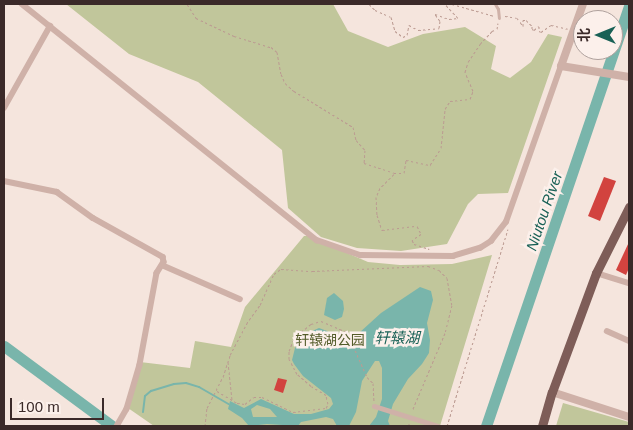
<!DOCTYPE html>
<meta charset="utf-8">
<style>
body{margin:0}
#map{position:relative;width:633px;height:430px;overflow:hidden;background:#f5e5dd;font-family:Arial,"Noto Sans SC",sans-serif}
div>[style]{position:absolute}
[style*='--x']{left:calc(var(--x)*1px);top:calc(var(--y)*1px);width:calc(var(--w)*1px);rotate:calc(var(--a)*1deg)}
.green>*{inset:0;background:#c1c69b}
.water>*{inset:0;background:#79b5ab}
.stream>*{height:2px;margin:-1px;padding:0 1px;transform-origin:1px;border-radius:1px;background:#79b5ab}
.river>*{height:11px;margin:-5.5px;padding:0 5.5px;transform-origin:5.5px;border-radius:5.5px;background:#79b5ab}
.building>*{inset:0;background:#d2433f}
.path>*{height:1px;margin-top:-0.5px;transform-origin:0;background:repeating-linear-gradient(90deg,#bb9a91 0 2.5px,transparent 0 5px)}
.service>*{height:3px;margin:-1.5px;padding:0 1.5px;transform-origin:1.5px;border-radius:1.5px;background:#cfb1a8}
.pedestrian>*{height:4.5px;margin:-2.25px;padding:0 2.25px;transform-origin:2.25px;border-radius:2.25px;background:#cfb1a8}
.minor>*{height:5.5px;margin:-2.75px;padding:0 2.75px;transform-origin:2.75px;border-radius:2.75px;background:#cfb1a8}
.tertiary>*{height:8px;margin:-4px;padding:0 4px;transform-origin:4px;border-radius:4px;background:#cfb1a8}
.primary>*{height:9px;margin:-4.5px;padding:0 4.5px;transform-origin:4.5px;border-radius:4.5px;background:#7e5d58}
span{translate:-50% -50%;white-space:nowrap;text-align:center;line-height:1.15;-webkit-text-stroke:5px #fcf0eb;paint-order:stroke}
.park-label{font-size:14px;color:#545c2a}
.water-label{font-size:15px;color:#196156;font-style:italic}
.frame{position:absolute;inset:0;border:5px solid #3b2a29;pointer-events:none}
.north{position:absolute;left:573px;top:10px;width:50px;height:50px;box-sizing:border-box;background:#fcf0eb;border:1px solid #afa19d;border-radius:50%;rotate:270deg;font-size:14px;font-weight:700;line-height:20px;text-align:center;color:#3b2a29}
.north::after{content:'';display:block;margin:auto;width:18px;height:22px;background:#196156;clip-path:polygon(50% 0,100% 100%,50% 72%,0 100%)}
.scale{position:absolute;left:10px;top:398px;width:94px;height:22px;box-sizing:border-box;border:2px solid #3b2a29;border-top:0;padding-left:6px;font-size:15px;line-height:18px;white-space:nowrap;color:#3b2a29;-webkit-text-stroke:4px #fcf0eb;paint-order:stroke}
</style>
<div id="map">
<div class="green">
<i style="clip-path:polygon(66px 4px,333px 4px,348px 31px,388px 47px,423px 34px,465px 27px,496px 46px,491px 69px,510px 78px,531px 62px,548px 34px,562px 37px,508px 193px,478px 194px,468px 204px,447px 244px,401px 251px,357px 248px,321px 237px,288px 208px,282px 150px,198px 82px,129px 54px)"></i>
<i style="clip-path:polygon(304px 236px,315px 236px,326px 244px,368px 262px,400px 265px,452px 264px,492px 255px,440px 426px,154px 426px,128px 408px,140px 362px,190px 368px,195px 341px,231px 347px,245px 307px)"></i>
<i style="clip-path:polygon(563px 403px,629px 422px,629px 426px,556px 426px)"></i>
</div>
<div class="water">
<i style="clip-path:polygon(evenodd,420px 287px,431px 291px,433px 300px,427px 323px,430px 340px,429px 353px,422px 364px,408px 379px,393px 404px,388px 421px,390px 426px,369px 426px,376px 417px,382px 399px,382px 368px,379px 361px,375px 361px,362px 381px,356px 412px,349px 426px,337px 426px,333px 419px,326px 417px,301px 422px,298px 426px,267px 424px,249px 426px,242px 418px,228px 409px,230px 401px,244px 408px,261px 399px,294px 414px,311px 414px,329px 409px,333px 404px,331px 398px,303px 376px,294px 364px,292px 360px,295px 348px,310px 332px,319px 328px,327px 331px,339px 342px,348px 343px,381px 313px,420px 287px,257px 405px,270px 409px,277px 417px,253px 417px,251px 409px,257px 405px)"></i>
<i style="clip-path:polygon(334px 293px,343px 301px,344px 309px,342px 317px,335px 320px,324px 315px,327px 298px)"></i>
</div>
<div class="stream">
<i style="--x:143;--y:412;--w:16;--a:-83"></i>
<i style="--x:145;--y:396;--w:8;--a:-40"></i>
<i style="--x:151;--y:391;--w:24;--a:-17"></i>
<i style="--x:174;--y:384;--w:12;--a:-5"></i>
<i style="--x:186;--y:383;--w:14;--a:17"></i>
<i style="--x:199;--y:387;--w:34;--a:30"></i>
</div>
<div class="river">
<i style="--x:4;--y:346;--w:134;--a:36.5"></i>
<i style="--x:486;--y:426;--w:444;--a:-71.2"></i>
</div>
<div class="building">
<i style="clip-path:polygon(604px 177px,616px 181px,600px 221px,588px 216px)"></i>
<i style="clip-path:polygon(629px 242px,629px 268px,626px 275px,616px 270px)"></i>
<i style="clip-path:polygon(278px 378px,287px 380px,283px 393px,274px 390px)"></i>
</div>
<div class="path">
<i style="--x:187;--y:4;--w:17;--a:57"></i>
<i style="--x:196;--y:18;--w:42;--a:25.3"></i>
<i style="--x:234;--y:36;--w:39;--a:17"></i>
<i style="--x:271;--y:47;--w:8;--a:40"></i>
<i style="--x:277;--y:52;--w:22;--a:80"></i>
<i style="--x:281;--y:74;--w:10;--a:66"></i>
<i style="--x:285;--y:83;--w:12;--a:42"></i>
<i style="--x:294;--y:91;--w:69;--a:31.4"></i>
<i style="--x:353;--y:127;--w:13;--a:77"></i>
<i style="--x:356;--y:140;--w:13;--a:48"></i>
<i style="--x:365;--y:150;--w:13;--a:94"></i>
<i style="--x:364;--y:163;--w:32;--a:18"></i>
<i style="--x:394;--y:173;--w:10;--a:0"></i>
<i style="--x:404;--y:173;--w:13;--a:-81"></i>
<i style="--x:406;--y:160;--w:25;--a:12"></i>
<i style="--x:430;--y:165;--w:20;--a:-57"></i>
<i style="--x:441;--y:148;--w:39;--a:-84"></i>
<i style="--x:445;--y:109;--w:9;--a:-58"></i>
<i style="--x:450;--y:101;--w:20;--a:-6"></i>
<i style="--x:470;--y:99;--w:9;--a:-69"></i>
<i style="--x:473;--y:91;--w:21;--a:-113"></i>
<i style="--x:465;--y:72;--w:10;--a:-73"></i>
<i style="--x:468;--y:62;--w:22;--a:-56"></i>
<i style="--x:480;--y:44;--w:18;--a:-47"></i>
<i style="--x:492;--y:31;--w:5;--a:-22"></i>
<i style="--x:497;--y:29;--w:6;--a:-81"></i>
<i style="--x:369;--y:4;--w:8;--a:45"></i>
<i style="--x:375;--y:10;--w:17;--a:24"></i>
<i style="--x:391;--y:17;--w:15;--a:74"></i>
<i style="--x:395;--y:31;--w:10;--a:37"></i>
<i style="--x:403;--y:37;--w:4;--a:-27"></i>
<i style="--x:407;--y:35;--w:10;--a:-79"></i>
<i style="--x:409;--y:25;--w:10;--a:29"></i>
<i style="--x:418;--y:30;--w:21;--a:-5"></i>
<i style="--x:439;--y:28;--w:7;--a:-82"></i>
<i style="--x:440;--y:21;--w:9;--a:-126"></i>
<i style="--x:435;--y:14;--w:15;--a:20"></i>
<i style="--x:449;--y:19;--w:9;--a:-6"></i>
<i style="--x:458;--y:18;--w:19;--a:-133"></i>
<i style="--x:452;--y:4;--w:44;--a:15.9"></i>
<i style="--x:505;--y:16;--w:12;--a:9"></i>
<i style="--x:517;--y:18;--w:10;--a:53"></i>
<i style="--x:523;--y:26;--w:6;--a:-90"></i>
<i style="--x:523;--y:20;--w:3;--a:0"></i>
<i style="--x:526;--y:20;--w:8;--a:45"></i>
<i style="--x:532;--y:26;--w:3;--a:90"></i>
<i style="--x:532;--y:29;--w:2;--a:27"></i>
<i style="--x:534;--y:30;--w:6;--a:-39"></i>
<i style="--x:539;--y:26;--w:5;--a:90"></i>
<i style="--x:539;--y:31;--w:2;--a:27"></i>
<i style="--x:541;--y:32;--w:12;--a:-35"></i>
<i style="--x:551;--y:25;--w:17;--a:13"></i>
<i style="--x:394;--y:174;--w:20;--a:135"></i>
<i style="--x:380;--y:188;--w:10;--a:114"></i>
<i style="--x:376;--y:197;--w:18;--a:87"></i>
<i style="--x:377;--y:215;--w:16;--a:72"></i>
<i style="--x:382;--y:230;--w:35;--a:-7"></i>
<i style="--x:417;--y:226;--w:9;--a:63"></i>
<i style="--x:421;--y:234;--w:11;--a:146"></i>
<i style="--x:412;--y:240;--w:4;--a:63"></i>
<i style="--x:414;--y:244;--w:16;--a:18"></i>
<i style="--x:228;--y:362;--w:38;--a:84"></i>
<i style="--x:217;--y:391;--w:23;--a:31"></i>
<i style="--x:237;--y:403;--w:8;--a:7"></i>
<i style="--x:245;--y:404;--w:11;--a:-38"></i>
<i style="--x:254;--y:397;--w:8;--a:0"></i>
<i style="--x:262;--y:397;--w:34;--a:26"></i>
<i style="--x:293;--y:412;--w:33;--a:-7"></i>
<i style="--x:326;--y:408;--w:4;--a:-63"></i>
<i style="--x:328;--y:404;--w:9;--a:-103"></i>
<i style="--x:326;--y:395;--w:17;--a:-149"></i>
<i style="--x:311;--y:386;--w:18;--a:-139"></i>
<i style="--x:297;--y:374;--w:17;--a:-118"></i>
<i style="--x:289;--y:359;--w:8;--a:-90"></i>
<i style="--x:289;--y:351;--w:11;--a:-68"></i>
<i style="--x:293;--y:341;--w:12;--a:-48"></i>
<i style="--x:301;--y:332;--w:13;--a:-39"></i>
<i style="--x:311;--y:324;--w:10;--a:-17"></i>
<i style="--x:321;--y:321;--w:28;--a:23"></i>
<i style="--x:347;--y:332;--w:49;--a:66"></i>
<i style="--x:367;--y:377;--w:8;--a:45"></i>
<i style="--x:373;--y:383;--w:18;--a:87"></i>
<i style="--x:205;--y:426;--w:18;--a:-84"></i>
<i style="--x:207;--y:408;--w:35;--a:-63"></i>
<i style="--x:223;--y:377;--w:23;--a:-72"></i>
<i style="--x:230;--y:355;--w:40;--a:-62"></i>
<i style="--x:249;--y:320;--w:19;--a:-54"></i>
<i style="--x:260;--y:305;--w:34;--a:-66"></i>
<i style="--x:274;--y:274;--w:9;--a:-36"></i>
<i style="--x:281;--y:269;--w:31;--a:4"></i>
<i style="--x:312;--y:271;--w:116;--a:-2.5"></i>
<i style="--x:428;--y:266;--w:12;--a:20"></i>
<i style="--x:439;--y:270;--w:11;--a:45"></i>
<i style="--x:447;--y:278;--w:27;--a:80"></i>
<i style="--x:452;--y:305;--w:29;--a:104"></i>
<i style="--x:445;--y:333;--w:85;--a:112.9"></i>
<i style="--x:409;--y:426;--w:4;--a:-90"></i>
<i style="--x:447;--y:426;--w:206;--a:-72.8"></i>
</div>
<div class="service">
<i style="--x:495;--y:4;--w:6;--a:59"></i>
<i style="--x:498;--y:9;--w:9;--a:84"></i>
</div>
<div class="pedestrian">
<i style="--x:374;--y:406;--w:67;--a:17.4"></i>
</div>
<div class="minor">
<i style="--x:22;--y:4;--w:378;--a:38.7"></i>
<i style="--x:317;--y:240;--w:46;--a:19.2"></i>
<i style="--x:360;--y:255;--w:93;--a:0.6"></i>
<i style="--x:453;--y:256;--w:28;--a:-17"></i>
<i style="--x:480;--y:248;--w:13;--a:-32"></i>
<i style="--x:491;--y:241;--w:24;--a:-52"></i>
<i style="--x:506;--y:222;--w:165;--a:-70.6"></i>
<i style="--x:4;--y:108;--w:94;--a:-60.7"></i>
<i style="--x:4;--y:181;--w:54;--a:11.7"></i>
<i style="--x:57;--y:192;--w:44;--a:35.8"></i>
<i style="--x:93;--y:218;--w:80;--a:29.1"></i>
<i style="--x:163;--y:257;--w:5;--a:79"></i>
<i style="--x:164;--y:262;--w:13;--a:122"></i>
<i style="--x:157;--y:273;--w:94;--a:100.5"></i>
<i style="--x:140;--y:365;--w:46;--a:106.5"></i>
<i style="--x:127;--y:409;--w:20;--a:120"></i>
<i style="--x:162;--y:265;--w:85;--a:23.6"></i>
<i style="--x:596;--y:273;--w:34;--a:17"></i>
<i style="--x:607;--y:331;--w:24;--a:24"></i>
</div>
<div class="tertiary">
<i style="--x:583;--y:4;--w:66;--a:109.5"></i>
<i style="--x:561;--y:66;--w:69;--a:9.2"></i>
<i style="--x:552;--y:392;--w:81;--a:18"></i>
</div>
<div class="primary">
<i style="--x:542;--y:426;--w:35;--a:-74"></i>
<i style="--x:552;--y:392;--w:127;--a:-69.7"></i>
<i style="--x:596;--y:273;--w:74;--a:-63.4"></i>
</div>
<div class="park-label">
<span style="left:330px;top:340px">轩辕湖公园</span>
</div>
<div class="water-label">
<span style="left:544px;top:211px;rotate:-71deg">Niutou River</span>
<span style="left:397px;top:338px">轩辕湖</span>
</div>
<div class="frame"></div>
<div class="north">北</div>
<div class="scale">100 m</div>
</div>
